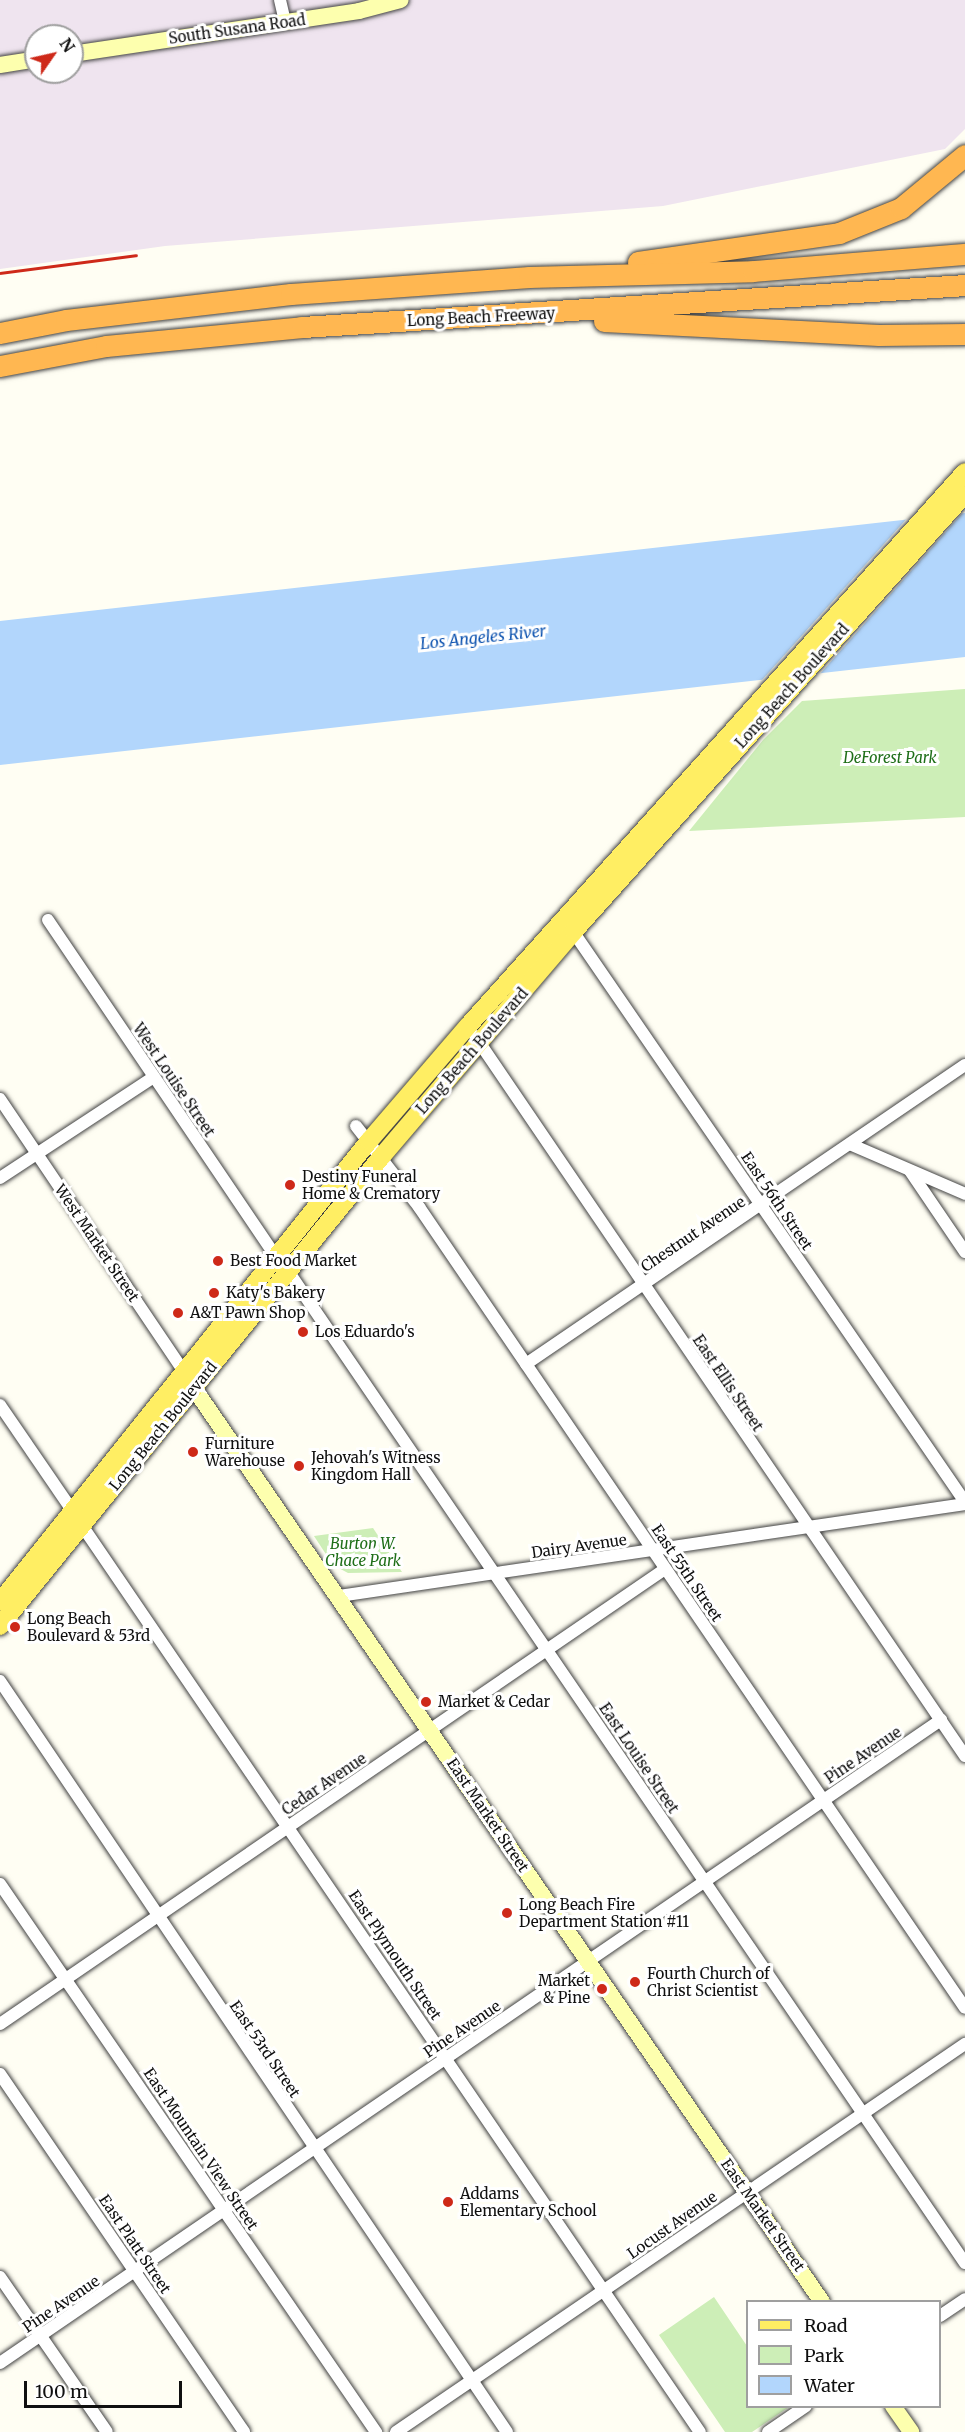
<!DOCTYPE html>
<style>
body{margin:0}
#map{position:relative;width:965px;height:2432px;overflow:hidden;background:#fffef3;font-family:Merriweather,serif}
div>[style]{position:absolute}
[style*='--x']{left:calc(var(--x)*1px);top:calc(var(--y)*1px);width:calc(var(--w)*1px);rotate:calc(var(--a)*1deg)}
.industrial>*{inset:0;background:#efe4ef}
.green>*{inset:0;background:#cdeeb7}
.water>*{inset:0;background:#b2d6fc}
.pier>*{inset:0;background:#fffef3}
.roads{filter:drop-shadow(0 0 2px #434343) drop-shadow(0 0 2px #434343)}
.street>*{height:12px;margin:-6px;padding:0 6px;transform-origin:6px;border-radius:6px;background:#fff}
.secondary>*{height:16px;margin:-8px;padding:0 8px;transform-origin:8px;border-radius:8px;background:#fdffae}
.primary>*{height:18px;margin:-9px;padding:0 9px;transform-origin:9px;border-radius:9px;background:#ffee63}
.highway>*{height:21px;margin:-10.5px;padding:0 10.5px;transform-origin:10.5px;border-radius:10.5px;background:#ffb751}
.rail>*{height:3px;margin:-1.5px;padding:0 1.5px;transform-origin:1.5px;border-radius:1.5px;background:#ce2919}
.dots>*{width:16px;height:16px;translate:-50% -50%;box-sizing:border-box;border:3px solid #fff;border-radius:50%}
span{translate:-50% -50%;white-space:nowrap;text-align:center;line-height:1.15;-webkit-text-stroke:6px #fff;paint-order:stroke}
.street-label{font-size:15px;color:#101010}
.park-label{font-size:15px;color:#1f6f19;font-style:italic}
.poi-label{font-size:15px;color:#101010}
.left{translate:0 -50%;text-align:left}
.right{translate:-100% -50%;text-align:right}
.water-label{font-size:16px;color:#0c52af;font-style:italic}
.legend{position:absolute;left:746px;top:2300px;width:195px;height:108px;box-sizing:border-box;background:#fff;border:2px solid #9f9f9f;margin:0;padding:8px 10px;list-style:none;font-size:18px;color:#101010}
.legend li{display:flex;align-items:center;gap:12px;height:30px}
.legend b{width:30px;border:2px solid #9f9f9f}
.north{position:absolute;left:24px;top:24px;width:60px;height:60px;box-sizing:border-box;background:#fff;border:2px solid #9f9f9f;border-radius:50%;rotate:56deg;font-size:16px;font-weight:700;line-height:24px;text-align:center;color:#101010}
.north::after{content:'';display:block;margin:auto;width:21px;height:27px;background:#ce2919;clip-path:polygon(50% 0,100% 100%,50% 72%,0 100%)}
.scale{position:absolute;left:24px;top:2381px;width:158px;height:27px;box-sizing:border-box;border:3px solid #101010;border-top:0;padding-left:8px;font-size:18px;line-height:21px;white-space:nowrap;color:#101010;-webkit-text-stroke:4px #fff;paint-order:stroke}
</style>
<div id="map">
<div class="industrial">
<i style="clip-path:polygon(evenodd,0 0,965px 0,965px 129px,945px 149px,663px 206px,165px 246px,0 269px,0 0,36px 36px,72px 36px,72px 72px,36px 72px,36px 36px)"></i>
</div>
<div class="green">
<i style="clip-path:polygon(965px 689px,965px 817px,689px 831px,763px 740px,802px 701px)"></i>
<i style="clip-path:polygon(373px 1528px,402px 1572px,348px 1573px,333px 1565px,314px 1536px)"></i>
<i style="clip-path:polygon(714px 2297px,747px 2346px,748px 2406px,789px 2407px,752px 2432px,725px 2432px,659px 2335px)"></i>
</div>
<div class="water">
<i style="clip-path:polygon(965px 513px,965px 657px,0 765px,0 621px)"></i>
</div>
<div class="pier">
<i style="clip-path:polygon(965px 510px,819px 675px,761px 681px,910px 515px)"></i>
</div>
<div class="roads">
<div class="street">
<i style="--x:280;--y:0;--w:23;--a:77"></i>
<i style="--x:48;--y:920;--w:407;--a:55.9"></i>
<i style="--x:570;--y:927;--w:698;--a:55.51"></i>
<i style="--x:475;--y:1036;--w:871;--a:55.76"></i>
<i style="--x:0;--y:1099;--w:329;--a:56"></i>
<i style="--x:356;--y:1126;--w:103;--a:52.1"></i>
<i style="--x:419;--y:1207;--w:969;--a:55.72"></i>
<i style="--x:852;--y:1145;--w:123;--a:23.4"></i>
<i style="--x:910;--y:1171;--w:98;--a:55.8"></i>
<i style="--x:0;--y:1178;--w:184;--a:-33.3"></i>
<i style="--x:288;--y:1271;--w:1201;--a:55.69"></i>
<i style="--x:526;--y:1364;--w:531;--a:-34.26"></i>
<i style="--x:0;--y:1405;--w:127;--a:55.6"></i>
<i style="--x:83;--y:1527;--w:1095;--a:55.72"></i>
<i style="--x:339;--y:1596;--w:633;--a:-8.36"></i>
<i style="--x:0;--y:1681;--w:906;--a:55.98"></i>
<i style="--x:0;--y:1884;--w:665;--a:55.54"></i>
<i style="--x:0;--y:2024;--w:806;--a:-34.38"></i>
<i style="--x:0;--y:2074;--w:433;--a:55.7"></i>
<i style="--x:0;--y:2277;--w:188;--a:55.4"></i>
<i style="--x:940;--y:2316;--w:30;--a:-34"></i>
<i style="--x:0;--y:2363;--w:1140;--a:-34.35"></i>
<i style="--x:396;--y:2432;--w:689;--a:-34.29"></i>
<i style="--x:768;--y:2432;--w:46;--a:-34.4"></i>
</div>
<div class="secondary">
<i style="--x:72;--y:54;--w:290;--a:-8.5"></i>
<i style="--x:359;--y:11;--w:43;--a:-14.7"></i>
<i style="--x:0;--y:65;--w:36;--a:-9"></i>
<i style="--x:187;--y:1378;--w:1121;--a:55.5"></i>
<i style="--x:893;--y:2406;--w:32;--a:55"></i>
</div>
<div class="primary">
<i style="--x:0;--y:1602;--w:590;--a:-51.33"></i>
<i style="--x:369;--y:1141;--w:152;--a:-49.3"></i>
<i style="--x:468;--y:1026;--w:744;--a:-48.1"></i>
<i style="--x:0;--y:1626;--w:606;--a:-50.9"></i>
<i style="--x:382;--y:1156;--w:296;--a:-49.5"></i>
<i style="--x:574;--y:931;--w:586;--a:-48.18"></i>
</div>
<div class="highway">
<i style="--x:638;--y:262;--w:203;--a:-8.2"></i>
<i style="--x:839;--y:233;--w:67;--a:-22"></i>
<i style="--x:901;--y:208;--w:83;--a:-39.6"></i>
<i style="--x:604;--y:321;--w:275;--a:2.9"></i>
<i style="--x:879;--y:335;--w:86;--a:-0.7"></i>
<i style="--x:0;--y:333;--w:67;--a:-11.1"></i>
<i style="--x:66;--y:320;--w:226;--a:-6.6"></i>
<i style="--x:291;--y:294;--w:239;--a:-4.1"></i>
<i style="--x:529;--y:277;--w:224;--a:-1.5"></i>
<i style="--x:753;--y:271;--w:213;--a:-4.6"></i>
<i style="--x:0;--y:366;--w:108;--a:-10.7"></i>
<i style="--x:106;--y:346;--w:197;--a:-5.5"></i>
<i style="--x:302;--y:327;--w:664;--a:-3.62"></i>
</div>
</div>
<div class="rail">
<i style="--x:0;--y:273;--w:137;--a:-7.5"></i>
</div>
<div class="dots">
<i style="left:290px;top:1185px;background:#ce2919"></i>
<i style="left:218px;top:1261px;background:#ce2919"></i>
<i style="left:214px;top:1293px;background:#ce2919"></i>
<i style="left:178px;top:1313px;background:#ce2919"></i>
<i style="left:303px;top:1332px;background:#ce2919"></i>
<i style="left:193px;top:1452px;background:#ce2919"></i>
<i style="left:299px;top:1466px;background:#ce2919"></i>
<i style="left:15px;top:1627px;background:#ce2919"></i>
<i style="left:426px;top:1702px;background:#ce2919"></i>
<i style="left:507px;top:1913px;background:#ce2919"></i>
<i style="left:635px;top:1982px;background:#ce2919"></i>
<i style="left:602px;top:1989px;background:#ce2919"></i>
<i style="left:448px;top:2202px;background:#ce2919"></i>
</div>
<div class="street-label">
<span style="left:237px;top:29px;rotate:-8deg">South Susana Road</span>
<span style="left:481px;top:317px;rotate:-3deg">Long Beach Freeway</span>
<span style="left:792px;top:686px;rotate:-48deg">Long Beach Boulevard</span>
<span style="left:472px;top:1051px;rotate:-49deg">Long Beach Boulevard</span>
<span style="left:174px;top:1080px;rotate:56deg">West Louise Street</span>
<span style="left:777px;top:1201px;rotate:56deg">East 56th Street</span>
<span style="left:693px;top:1234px;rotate:-34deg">Chestnut Avenue</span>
<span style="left:97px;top:1243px;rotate:56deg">West Market Street</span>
<span style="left:728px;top:1383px;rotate:56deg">East Ellis Street</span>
<span style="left:163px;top:1426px;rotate:-51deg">Long Beach Boulevard</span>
<span style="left:579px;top:1546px;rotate:-8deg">Dairy Avenue</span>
<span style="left:687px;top:1573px;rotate:56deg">East 55th Street</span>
<span style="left:863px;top:1755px;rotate:-34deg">Pine Avenue</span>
<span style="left:639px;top:1758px;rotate:56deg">East Louise Street</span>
<span style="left:324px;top:1784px;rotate:-34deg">Cedar Avenue</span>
<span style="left:488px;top:1815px;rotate:56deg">East Market Street</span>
<span style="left:395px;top:1955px;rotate:56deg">East Plymouth Street</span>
<span style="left:462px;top:2029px;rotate:-34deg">Pine Avenue</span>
<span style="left:265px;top:2049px;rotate:56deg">East 53rd Street</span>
<span style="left:201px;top:2149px;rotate:56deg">East Mountain View Street</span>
<span style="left:763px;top:2215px;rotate:55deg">East Market Street</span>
<span style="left:672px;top:2225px;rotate:-35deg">Locust Avenue</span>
<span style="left:135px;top:2244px;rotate:56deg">East Platt Street</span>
<span style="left:61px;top:2304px;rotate:-34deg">Pine Avenue</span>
</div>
<div class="park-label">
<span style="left:890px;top:758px">DeForest Park</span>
<span style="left:363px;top:1552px">Burton W.<br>Chace Park</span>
</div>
<div class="poi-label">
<span class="left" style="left:302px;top:1185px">Destiny Funeral<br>Home &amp; Crematory</span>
<span class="left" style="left:230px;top:1261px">Best Food Market</span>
<span class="left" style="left:226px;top:1293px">Katy's Bakery</span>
<span class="left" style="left:190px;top:1313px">A&amp;T Pawn Shop</span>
<span class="left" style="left:315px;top:1332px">Los Eduardo's</span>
<span class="left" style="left:205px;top:1452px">Furniture<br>Warehouse</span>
<span class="left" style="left:311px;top:1466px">Jehovah's Witness<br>Kingdom Hall</span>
<span class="left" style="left:27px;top:1627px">Long Beach<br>Boulevard &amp; 53rd</span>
<span class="left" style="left:438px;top:1702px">Market &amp; Cedar</span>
<span class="left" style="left:519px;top:1913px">Long Beach Fire<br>Department Station #11</span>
<span class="left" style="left:647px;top:1982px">Fourth Church of<br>Christ Scientist</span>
<span class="right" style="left:590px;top:1989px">Market<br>&amp; Pine</span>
<span class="left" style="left:460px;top:2202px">Addams<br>Elementary School</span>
</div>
<div class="water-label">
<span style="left:483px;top:637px;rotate:-6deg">Los Angeles River</span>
</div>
<ul class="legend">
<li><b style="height:8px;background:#ffee63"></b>Road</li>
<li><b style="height:16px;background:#cdeeb7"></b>Park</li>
<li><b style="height:16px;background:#b2d6fc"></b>Water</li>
</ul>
<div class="north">N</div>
<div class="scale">100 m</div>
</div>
